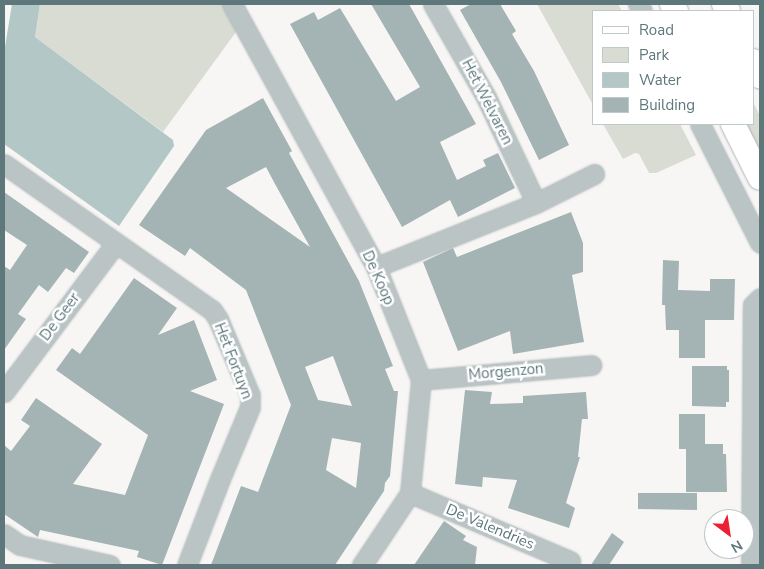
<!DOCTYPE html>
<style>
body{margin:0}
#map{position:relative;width:764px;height:569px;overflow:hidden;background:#f7f6f4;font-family:"Nunito Sans",sans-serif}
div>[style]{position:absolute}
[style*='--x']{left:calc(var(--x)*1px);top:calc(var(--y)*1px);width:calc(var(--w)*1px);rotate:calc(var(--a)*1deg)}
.green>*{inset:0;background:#d9dcd3}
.water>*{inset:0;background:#b3c7c6}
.building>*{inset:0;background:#a4b3b4}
.roads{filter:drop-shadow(0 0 1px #afb8ba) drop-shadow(0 0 1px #afb8ba)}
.minor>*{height:19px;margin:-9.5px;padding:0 9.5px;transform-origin:9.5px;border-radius:9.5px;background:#bbc4c5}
.major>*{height:24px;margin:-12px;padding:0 12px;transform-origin:12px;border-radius:12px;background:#fff}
span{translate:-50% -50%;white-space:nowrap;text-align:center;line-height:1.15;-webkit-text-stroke:5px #fff;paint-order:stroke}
.street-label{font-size:15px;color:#5d777b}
.frame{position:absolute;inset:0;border:5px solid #5d777b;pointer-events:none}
.legend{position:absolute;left:592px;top:10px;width:162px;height:115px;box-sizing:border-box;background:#fff;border:1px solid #bec9ca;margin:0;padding:6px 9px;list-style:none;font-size:15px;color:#5d777b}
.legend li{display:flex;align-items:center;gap:10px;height:25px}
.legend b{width:25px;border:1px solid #bec9ca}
.north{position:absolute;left:704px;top:509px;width:50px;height:50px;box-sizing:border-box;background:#fff;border:1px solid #bec9ca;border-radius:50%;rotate:149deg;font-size:14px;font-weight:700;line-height:20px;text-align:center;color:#5d777b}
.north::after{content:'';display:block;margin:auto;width:18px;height:22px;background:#eb2033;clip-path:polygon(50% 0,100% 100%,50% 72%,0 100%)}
</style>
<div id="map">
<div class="green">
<i style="clip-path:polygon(40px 4px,225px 4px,244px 21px,163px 132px,35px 37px)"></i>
<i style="clip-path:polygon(537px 4px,618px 4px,622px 11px,593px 11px,593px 105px)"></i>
<i style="clip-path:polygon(753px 102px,760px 116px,760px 154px,745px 124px,753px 124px)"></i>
<i style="clip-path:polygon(603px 124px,680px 124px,696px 155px,656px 173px,649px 173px,639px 154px,635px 153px,623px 159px)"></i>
</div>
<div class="water">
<i style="clip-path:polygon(12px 4px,40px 4px,35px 37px,173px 140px,174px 146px,119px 226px,4px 144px,4px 53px)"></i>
</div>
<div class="building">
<i style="clip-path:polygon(371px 4px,409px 4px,476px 124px,440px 142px,457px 180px,486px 166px,483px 160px,498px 153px,515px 188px,458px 217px,450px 200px,402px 227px,290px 24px,314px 12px,318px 20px,340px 8px,396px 101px,420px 87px)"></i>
<i style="clip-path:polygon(471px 4px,500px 4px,516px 31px,512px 34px,534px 71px,569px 145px,539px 160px,501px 82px,460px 10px)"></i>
<i style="clip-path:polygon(evenodd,263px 98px,292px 151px,289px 153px,359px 281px,393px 366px,385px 369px,394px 391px,398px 391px,390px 476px,385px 483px,384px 491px,335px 565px,211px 565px,241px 486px,258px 492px,291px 405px,246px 290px,190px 248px,185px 256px,139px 225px,206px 130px,263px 98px,266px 167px,275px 184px,310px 247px,226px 188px,266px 167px,263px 98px,333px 356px,339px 372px,352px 406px,318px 400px,305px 367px,333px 356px,263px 98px,332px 438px,361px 443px,356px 488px,326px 470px,332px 438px)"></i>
<i style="clip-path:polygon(4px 192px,89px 252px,74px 273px,66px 268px,48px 292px,39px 285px,18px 314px,26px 319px,4px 350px,4px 266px,10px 270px,27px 245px,4px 230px)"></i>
<i style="clip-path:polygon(571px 212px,583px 243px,583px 272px,572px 275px,584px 342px,513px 354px,510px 331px,458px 351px,423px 262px,453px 248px,457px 257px)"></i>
<i style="clip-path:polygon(663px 260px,679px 261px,678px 290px,710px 291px,710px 279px,735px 279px,734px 320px,705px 320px,705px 358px,679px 358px,679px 330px,666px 330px,665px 305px,662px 305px)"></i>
<i style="clip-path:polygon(134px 278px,177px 308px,158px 335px,194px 320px,217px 380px,190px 391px,224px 404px,162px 565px,137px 557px,139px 551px,40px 530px,38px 537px,4px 514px,4px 445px,11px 451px,30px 426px,21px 420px,36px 398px,102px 444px,73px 484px,125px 495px,148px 435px,56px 370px,72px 348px,80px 354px)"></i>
<i style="clip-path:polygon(692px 366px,727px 366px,727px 370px,729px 370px,729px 402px,726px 402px,726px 407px,692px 406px)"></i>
<i style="clip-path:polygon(465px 390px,492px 392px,490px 404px,523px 403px,523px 396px,586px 392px,588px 419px,582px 419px,578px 457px,580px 457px,566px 503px,575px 508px,569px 528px,508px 508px,517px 480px,483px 477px,482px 487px,455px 484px)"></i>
<i style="clip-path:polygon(679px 414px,705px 414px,705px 444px,723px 444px,723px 454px,726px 454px,727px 492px,686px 492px,686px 449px,679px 449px)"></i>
<i style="clip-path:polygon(638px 493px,697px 493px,697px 510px,638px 509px)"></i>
<i style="clip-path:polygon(444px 521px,466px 536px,463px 540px,477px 547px,475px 565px,414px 565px)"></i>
<i style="clip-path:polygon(612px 533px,624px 542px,609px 565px,591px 565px)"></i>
</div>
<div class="roads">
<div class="minor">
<i style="--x:232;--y:4;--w:300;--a:61.3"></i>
<i style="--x:376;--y:267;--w:122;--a:68.3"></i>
<i style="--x:421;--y:380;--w:114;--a:95.6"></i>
<i style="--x:410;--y:493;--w:87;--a:123.7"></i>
<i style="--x:433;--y:4;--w:107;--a:60.3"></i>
<i style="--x:486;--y:97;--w:117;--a:64.7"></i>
<i style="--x:638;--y:4;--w:8;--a:60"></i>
<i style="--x:700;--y:124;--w:133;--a:63.2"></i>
<i style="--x:4;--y:164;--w:254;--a:35.1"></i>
<i style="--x:212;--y:310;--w:11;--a:56"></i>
<i style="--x:218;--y:319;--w:82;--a:67.2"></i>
<i style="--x:250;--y:395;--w:12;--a:90"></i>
<i style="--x:250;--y:407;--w:78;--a:112.6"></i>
<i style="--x:220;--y:479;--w:92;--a:111"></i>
<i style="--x:376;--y:267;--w:172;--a:-21.8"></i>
<i style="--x:536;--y:203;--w:65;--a:-26.6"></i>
<i style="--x:421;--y:380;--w:171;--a:-5"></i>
<i style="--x:4;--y:392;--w:186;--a:-53.1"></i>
<i style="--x:410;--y:493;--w:174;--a:23"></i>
<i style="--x:4;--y:534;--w:19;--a:35"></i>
<i style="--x:20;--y:545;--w:92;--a:12.5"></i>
<i style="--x:751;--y:565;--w:260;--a:-89.6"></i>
<i style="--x:753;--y:305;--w:10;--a:-45"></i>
</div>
<div class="major">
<i style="--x:672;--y:4;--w:8;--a:60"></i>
<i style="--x:724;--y:4;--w:8;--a:60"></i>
<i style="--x:753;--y:61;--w:17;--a:65"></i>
<i style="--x:733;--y:124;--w:60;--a:63.4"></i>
</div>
</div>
<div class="street-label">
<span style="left:487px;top:102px;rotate:63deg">Het Welvaren</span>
<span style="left:378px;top:278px;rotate:66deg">De Koop</span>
<span style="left:60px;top:317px;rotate:-53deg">De Geer</span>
<span style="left:233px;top:361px;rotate:69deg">Het Fortuyn</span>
<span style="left:506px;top:372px;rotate:-5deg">Morgenzon</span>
<span style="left:490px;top:527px;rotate:23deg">De Valendries</span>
</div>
<div class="frame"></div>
<ul class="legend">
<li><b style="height:6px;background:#fff"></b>Road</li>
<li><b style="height:14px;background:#d9dcd3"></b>Park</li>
<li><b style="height:14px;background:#b3c7c6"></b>Water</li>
<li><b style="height:14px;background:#a4b3b4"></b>Building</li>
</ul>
<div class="north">N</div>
</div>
